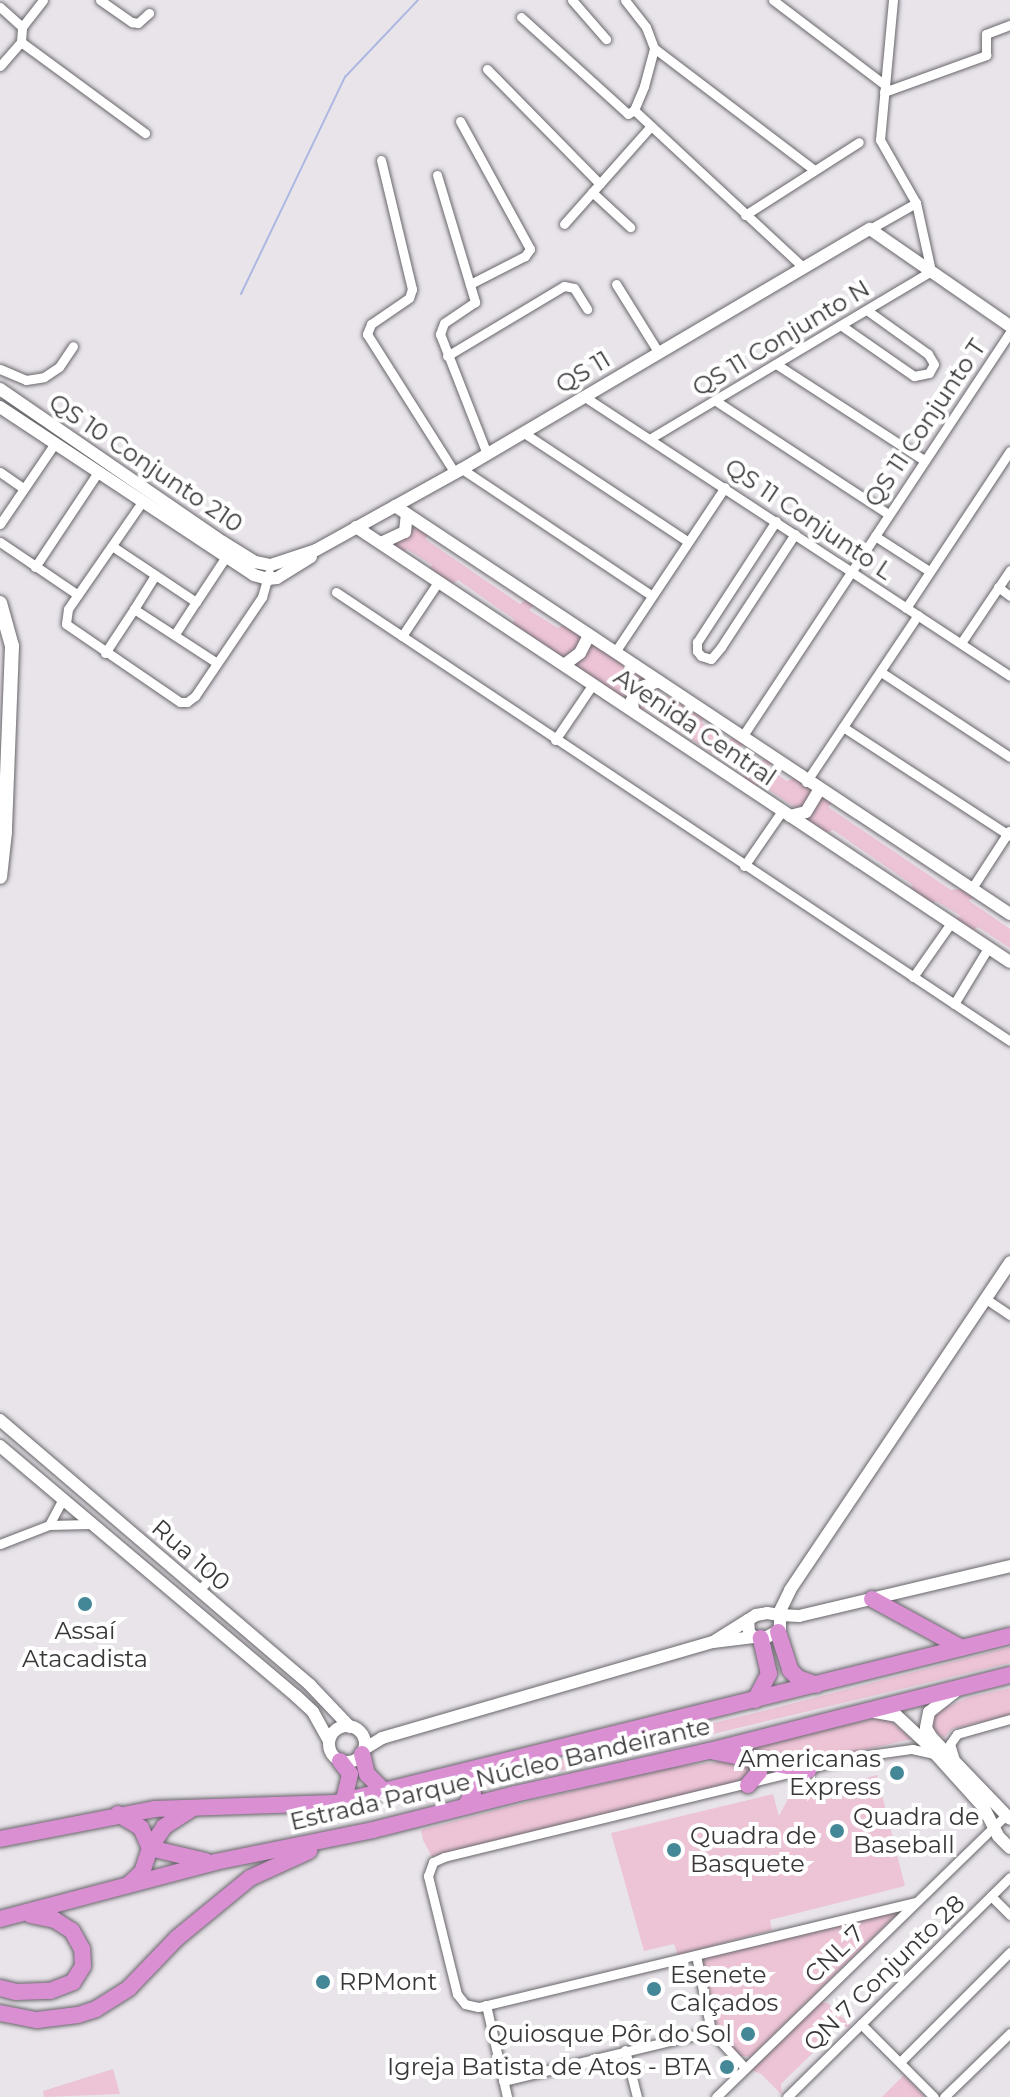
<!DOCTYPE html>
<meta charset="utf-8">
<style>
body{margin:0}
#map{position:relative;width:1010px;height:2097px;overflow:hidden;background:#e8e4ea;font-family:Montserrat,sans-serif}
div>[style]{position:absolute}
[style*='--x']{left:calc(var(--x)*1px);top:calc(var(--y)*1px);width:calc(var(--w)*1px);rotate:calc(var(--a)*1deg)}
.green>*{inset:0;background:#edc4d6}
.stream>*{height:2px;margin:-1px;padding:0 1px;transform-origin:1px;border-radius:1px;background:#acb8e2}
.roads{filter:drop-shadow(0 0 2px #69666b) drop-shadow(0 0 2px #69666b)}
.minor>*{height:9px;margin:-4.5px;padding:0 4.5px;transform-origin:4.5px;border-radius:4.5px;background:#fff}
.tertiary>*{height:12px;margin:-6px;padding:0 6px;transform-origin:6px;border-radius:6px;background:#fff}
.tertiary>.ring{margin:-6px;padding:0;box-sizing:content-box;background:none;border:12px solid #fff;border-radius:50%}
.secondary>*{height:14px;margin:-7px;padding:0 7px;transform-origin:7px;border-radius:7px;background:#fff}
.trunk>*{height:16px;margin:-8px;padding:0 8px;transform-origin:8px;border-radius:8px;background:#da8fd3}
.dots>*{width:22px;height:22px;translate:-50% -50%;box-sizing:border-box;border:4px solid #fff;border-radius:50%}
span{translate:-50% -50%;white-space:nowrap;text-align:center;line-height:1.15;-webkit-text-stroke:8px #fff;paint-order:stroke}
.street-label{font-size:24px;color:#39373a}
.poi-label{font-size:24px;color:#39373a}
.right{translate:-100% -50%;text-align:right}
.left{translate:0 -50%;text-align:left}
</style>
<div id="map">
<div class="green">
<i style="clip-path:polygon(414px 526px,429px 535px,425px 539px,520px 604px,527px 599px,535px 605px,529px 610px,558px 628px,566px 624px,586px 638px,565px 658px,510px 626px,515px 620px,458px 580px,452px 584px,427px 571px,432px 565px,407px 549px,401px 553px,391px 545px,407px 536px)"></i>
<i style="clip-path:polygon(592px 641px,643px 677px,625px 702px,574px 665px)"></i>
<i style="clip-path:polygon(648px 686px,705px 718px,701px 722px,727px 741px,733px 738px,744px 744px,739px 748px,758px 762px,766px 759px,773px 763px,766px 767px,787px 781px,795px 778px,813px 791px,809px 804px,799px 810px,760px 784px,754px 789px,740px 778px,745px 775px,646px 709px,640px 711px,635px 706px,638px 693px)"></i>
<i style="clip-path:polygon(820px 795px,832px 803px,828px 807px,951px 890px,960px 889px,975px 898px,968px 900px,1010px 929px,1010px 948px,978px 927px,971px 931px,955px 919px,961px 916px,936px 901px,929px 904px,908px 889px,913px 885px,833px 830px,825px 833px,803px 819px,815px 810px)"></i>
<i style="clip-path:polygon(1010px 1647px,1010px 1663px,500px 1785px,495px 1781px,500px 1774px,512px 1771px,759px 1712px)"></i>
<i style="clip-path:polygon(1010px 1688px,1010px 1715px,952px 1729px,944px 1738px,932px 1729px,933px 1719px,943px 1709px,969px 1697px)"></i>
<i style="clip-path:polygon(876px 1718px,890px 1721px,912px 1739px,811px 1762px,738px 1750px)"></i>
<i style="clip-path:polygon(733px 1760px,756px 1766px,742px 1781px,432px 1857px,423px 1840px,421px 1830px,535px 1800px,675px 1767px)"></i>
<i style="clip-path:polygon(877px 1775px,905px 1886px,770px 1920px,772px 1930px,678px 1955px,674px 1944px,644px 1951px,611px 1833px,773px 1794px,779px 1816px,789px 1797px)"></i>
<i style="clip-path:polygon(900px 1911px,750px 2057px,736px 2055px,717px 2031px,702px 1958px)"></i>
<i style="clip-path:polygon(819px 2002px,828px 2003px,851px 2026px,836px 2030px,781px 2084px,782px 2095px,761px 2074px,751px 2070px)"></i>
<i style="clip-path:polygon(113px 2069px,120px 2094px,44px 2097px,43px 2091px)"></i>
<i style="clip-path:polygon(904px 2075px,925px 2097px,882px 2097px)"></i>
</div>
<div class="stream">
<i style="--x:241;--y:294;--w:241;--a:-64.4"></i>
<i style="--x:345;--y:77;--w:106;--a:-46.5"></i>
</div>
<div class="roads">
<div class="minor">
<i style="--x:100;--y:0;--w:39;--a:35"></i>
<i style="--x:132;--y:22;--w:6;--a:9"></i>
<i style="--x:138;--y:23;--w:15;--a:-42"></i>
<i style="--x:572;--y:0;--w:52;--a:48.9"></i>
<i style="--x:773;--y:0;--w:141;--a:37.2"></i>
<i style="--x:0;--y:7;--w:30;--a:42"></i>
<i style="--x:521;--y:17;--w:144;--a:42.2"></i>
<i style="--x:628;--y:114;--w:7;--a:-34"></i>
<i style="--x:634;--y:110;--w:26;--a:-67"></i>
<i style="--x:644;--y:86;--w:39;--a:-75"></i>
<i style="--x:654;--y:48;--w:22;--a:-111"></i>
<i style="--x:646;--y:27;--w:34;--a:-128"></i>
<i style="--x:21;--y:42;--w:154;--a:36.3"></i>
<i style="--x:654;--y:48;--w:200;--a:37.3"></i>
<i style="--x:0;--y:66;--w:32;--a:-49"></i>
<i style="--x:21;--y:42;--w:15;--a:-86"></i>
<i style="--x:22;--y:27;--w:34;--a:-52"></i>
<i style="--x:487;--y:69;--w:161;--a:45.5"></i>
<i style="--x:884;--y:92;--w:109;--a:-19.9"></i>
<i style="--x:986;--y:55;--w:21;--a:-90"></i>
<i style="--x:986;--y:34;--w:26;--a:-21"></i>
<i style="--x:634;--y:110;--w:232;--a:42.9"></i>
<i style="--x:460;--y:121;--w:146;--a:61.3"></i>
<i style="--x:530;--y:249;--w:9;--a:126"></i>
<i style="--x:525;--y:256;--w:62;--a:153"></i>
<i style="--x:381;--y:160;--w:133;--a:76.5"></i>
<i style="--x:412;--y:289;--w:9;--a:108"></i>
<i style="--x:409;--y:298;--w:46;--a:145.6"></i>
<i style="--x:371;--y:324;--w:11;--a:112"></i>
<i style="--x:367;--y:334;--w:165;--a:57.7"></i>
<i style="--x:437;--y:175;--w:133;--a:73.3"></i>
<i style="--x:475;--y:302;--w:37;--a:146"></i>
<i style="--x:444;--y:323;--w:12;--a:110"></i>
<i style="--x:440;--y:334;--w:129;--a:68.6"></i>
<i style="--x:592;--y:192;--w:52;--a:42.6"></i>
<i style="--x:745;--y:215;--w:135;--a:-32.6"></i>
<i style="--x:564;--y:224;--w:131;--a:-48.4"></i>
<i style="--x:870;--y:229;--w:53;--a:-29.5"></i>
<i style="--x:616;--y:284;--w:81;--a:58.1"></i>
<i style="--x:842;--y:326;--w:88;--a:34.8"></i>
<i style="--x:914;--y:376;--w:15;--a:-11"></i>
<i style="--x:929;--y:373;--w:10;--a:-61"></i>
<i style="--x:934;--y:364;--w:12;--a:-121"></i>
<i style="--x:928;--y:354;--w:74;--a:-144.4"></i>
<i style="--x:447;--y:356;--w:136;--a:-30.9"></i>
<i style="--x:564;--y:286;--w:10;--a:11"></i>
<i style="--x:574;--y:288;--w:25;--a:58"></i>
<i style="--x:776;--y:364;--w:176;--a:33"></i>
<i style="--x:0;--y:369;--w:28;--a:23"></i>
<i style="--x:26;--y:380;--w:18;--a:-9"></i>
<i style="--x:44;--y:377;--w:18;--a:-34"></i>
<i style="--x:59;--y:367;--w:25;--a:-56"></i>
<i style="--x:585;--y:397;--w:508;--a:33.28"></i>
<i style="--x:716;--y:401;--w:206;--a:33.3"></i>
<i style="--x:524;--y:433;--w:196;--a:33.5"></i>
<i style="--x:651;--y:438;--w:326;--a:-30.8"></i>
<i style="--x:931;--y:271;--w:70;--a:-102.4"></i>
<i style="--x:916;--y:203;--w:73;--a:-119.7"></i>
<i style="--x:880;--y:140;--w:141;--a:-84.7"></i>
<i style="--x:462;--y:469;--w:227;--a:33.7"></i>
<i style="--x:0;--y:472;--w:28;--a:35"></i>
<i style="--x:142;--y:502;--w:130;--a:124.7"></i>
<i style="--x:68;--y:609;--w:15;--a:98"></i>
<i style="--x:66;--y:624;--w:138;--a:34.4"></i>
<i style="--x:180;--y:702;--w:7;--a:0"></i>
<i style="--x:187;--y:702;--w:10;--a:-37"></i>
<i style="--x:195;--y:696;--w:120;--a:-55.9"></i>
<i style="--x:262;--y:597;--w:25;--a:-74"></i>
<i style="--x:776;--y:521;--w:145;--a:123.1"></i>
<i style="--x:697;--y:642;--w:9;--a:90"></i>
<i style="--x:697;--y:651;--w:6;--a:51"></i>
<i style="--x:701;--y:656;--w:10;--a:17"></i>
<i style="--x:711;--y:659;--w:16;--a:-50"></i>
<i style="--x:721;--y:647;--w:135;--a:-56.8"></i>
<i style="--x:0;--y:524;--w:98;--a:-55.8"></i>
<i style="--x:875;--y:536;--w:64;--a:32.9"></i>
<i style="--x:0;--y:542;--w:94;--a:34.2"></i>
<i style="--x:112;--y:546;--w:101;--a:33.7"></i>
<i style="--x:196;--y:602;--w:53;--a:-56.6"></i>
<i style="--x:35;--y:567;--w:114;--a:-56.4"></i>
<i style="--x:998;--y:587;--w:15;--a:37"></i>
<i style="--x:336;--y:592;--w:810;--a:33.67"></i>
<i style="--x:906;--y:608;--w:188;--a:-56.5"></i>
<i style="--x:134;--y:609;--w:40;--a:-58"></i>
<i style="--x:175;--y:634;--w:38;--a:-57"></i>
<i style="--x:402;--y:636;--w:65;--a:-56.3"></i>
<i style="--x:961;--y:643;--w:88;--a:-56.1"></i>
<i style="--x:615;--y:652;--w:198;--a:-56.3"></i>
<i style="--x:105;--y:653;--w:53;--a:-56.6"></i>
<i style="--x:134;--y:609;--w:99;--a:33"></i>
<i style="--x:881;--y:672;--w:154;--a:33.4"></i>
<i style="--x:843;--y:727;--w:199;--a:33.1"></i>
<i style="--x:742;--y:737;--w:486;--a:-56.5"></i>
<i style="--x:555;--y:740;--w:68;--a:-55.8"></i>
<i style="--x:806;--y:782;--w:201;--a:-56.2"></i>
<i style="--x:744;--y:866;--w:67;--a:-55.4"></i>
<i style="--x:972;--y:888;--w:68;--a:-57"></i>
<i style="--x:913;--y:977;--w:66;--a:-54.9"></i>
<i style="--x:954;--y:1004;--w:66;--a:-58.7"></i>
<i style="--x:986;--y:1299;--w:29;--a:34"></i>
<i style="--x:49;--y:1525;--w:30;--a:-62"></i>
<i style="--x:0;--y:1544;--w:53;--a:-21.2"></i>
<i style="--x:49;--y:1525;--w:41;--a:-1.4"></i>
<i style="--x:199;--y:1590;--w:18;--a:-47"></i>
<i style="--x:955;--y:1760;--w:17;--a:-107"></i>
<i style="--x:950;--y:1744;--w:12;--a:-55"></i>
<i style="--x:957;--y:1734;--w:55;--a:-15.8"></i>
<i style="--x:991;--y:1896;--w:27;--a:45"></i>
<i style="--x:916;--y:1902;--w:450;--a:166.5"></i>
<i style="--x:478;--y:2007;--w:13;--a:-167"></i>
<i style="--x:465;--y:2004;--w:13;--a:-129"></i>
<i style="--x:457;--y:1994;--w:122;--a:-103.8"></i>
<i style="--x:428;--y:1876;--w:15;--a:-70"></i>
<i style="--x:433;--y:1862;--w:12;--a:-24"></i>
<i style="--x:444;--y:1857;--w:422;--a:-13.7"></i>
<i style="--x:854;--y:1757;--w:59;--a:-7.9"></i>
<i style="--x:912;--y:1749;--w:23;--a:13"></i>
<i style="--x:696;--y:1955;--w:77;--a:78.8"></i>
<i style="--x:711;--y:2031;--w:50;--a:47.4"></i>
<i style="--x:486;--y:2005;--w:94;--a:77.1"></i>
<i style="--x:861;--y:2024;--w:103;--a:45"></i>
<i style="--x:625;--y:2050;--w:49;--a:75.7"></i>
<i style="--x:900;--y:2062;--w:156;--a:-45"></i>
<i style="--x:503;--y:2081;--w:214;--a:-13.5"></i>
<i style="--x:716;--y:2097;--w:405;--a:-44.2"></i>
<i style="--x:787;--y:2097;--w:313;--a:-44.6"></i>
<i style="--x:944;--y:2097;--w:92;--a:-44.1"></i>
</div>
<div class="tertiary">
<i style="--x:0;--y:389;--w:270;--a:34.5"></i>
<i style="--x:223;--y:542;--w:38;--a:32"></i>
<i style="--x:255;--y:562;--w:16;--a:11"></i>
<i style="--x:271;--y:565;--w:47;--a:-18.4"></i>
<i style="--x:316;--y:550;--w:167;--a:-29"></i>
<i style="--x:462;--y:469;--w:473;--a:-30.5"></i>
<i style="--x:870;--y:229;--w:170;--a:34.7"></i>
<i style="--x:0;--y:407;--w:305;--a:33.5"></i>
<i style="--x:254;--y:575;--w:15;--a:16"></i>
<i style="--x:268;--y:579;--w:9;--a:-6"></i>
<i style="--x:277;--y:578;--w:40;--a:-32"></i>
<i style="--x:395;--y:506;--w:738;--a:33.56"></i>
<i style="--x:356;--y:527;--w:785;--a:33.63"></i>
<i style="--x:381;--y:543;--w:26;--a:-25"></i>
<i style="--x:405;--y:532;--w:18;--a:-84"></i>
<i style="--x:564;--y:665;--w:20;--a:-37"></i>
<i style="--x:580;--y:653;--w:20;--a:-63"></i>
<i style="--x:633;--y:711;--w:11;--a:-95"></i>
<i style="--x:632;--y:700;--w:14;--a:-60"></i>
<i style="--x:639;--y:688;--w:21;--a:-19"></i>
<i style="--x:790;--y:816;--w:16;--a:-14"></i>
<i style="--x:806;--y:812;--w:26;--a:-59"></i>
<i style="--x:0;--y:1420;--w:408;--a:40.5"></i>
<i style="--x:310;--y:1685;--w:58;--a:46.4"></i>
<i style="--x:0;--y:1446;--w:387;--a:40.2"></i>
<i style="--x:296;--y:1696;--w:23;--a:43"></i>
<i style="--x:313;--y:1712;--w:33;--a:61"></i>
<i style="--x:779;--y:1613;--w:25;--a:-64"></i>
<i style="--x:790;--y:1590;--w:395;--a:-56.1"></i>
<i style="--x:780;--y:1615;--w:19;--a:3"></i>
<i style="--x:799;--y:1616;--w:217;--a:-13.3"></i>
<i style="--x:716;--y:1640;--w:47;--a:-32"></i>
<i style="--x:756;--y:1615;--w:11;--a:-10"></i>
<i style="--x:767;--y:1613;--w:13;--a:9"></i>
<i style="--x:780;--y:1615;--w:15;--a:90"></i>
<i style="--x:780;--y:1630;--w:15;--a:152"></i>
<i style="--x:767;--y:1637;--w:13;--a:180"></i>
<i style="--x:754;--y:1637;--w:6;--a:-141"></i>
<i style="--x:749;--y:1633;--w:13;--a:-94"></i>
<i style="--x:956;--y:1691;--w:34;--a:142"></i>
<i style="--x:929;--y:1712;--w:16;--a:101"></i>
<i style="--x:926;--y:1728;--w:12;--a:59"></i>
<i style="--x:932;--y:1738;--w:112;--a:46.1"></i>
<i style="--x:875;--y:1712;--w:22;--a:10"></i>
<i style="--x:897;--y:1716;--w:33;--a:43"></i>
<i style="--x:921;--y:1738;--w:94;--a:48"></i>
<i style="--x:984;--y:1808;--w:31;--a:63"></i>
<i style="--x:998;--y:1836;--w:17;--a:45"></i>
<i class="ring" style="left:329px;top:1726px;width:24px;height:24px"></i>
<i style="--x:364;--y:1749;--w:21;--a:-31"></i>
<i style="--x:382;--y:1738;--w:345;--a:-16.2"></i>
<i style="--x:713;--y:1642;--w:41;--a:-7"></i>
</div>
<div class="secondary">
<i style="--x:0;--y:603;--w:45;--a:74.4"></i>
<i style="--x:12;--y:646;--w:186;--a:92.2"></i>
<i style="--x:5;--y:832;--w:45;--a:96.3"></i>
</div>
<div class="trunk">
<i style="--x:872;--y:1599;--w:102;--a:28.6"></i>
<i style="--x:778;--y:1632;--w:40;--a:72"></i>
<i style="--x:790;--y:1670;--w:11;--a:45"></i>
<i style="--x:798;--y:1678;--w:20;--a:20"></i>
<i style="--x:755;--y:1700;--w:30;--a:-62"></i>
<i style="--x:769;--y:1674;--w:37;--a:-103"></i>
<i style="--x:715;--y:1752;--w:95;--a:11"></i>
<i style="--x:362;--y:1754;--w:21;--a:76"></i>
<i style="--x:367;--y:1774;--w:25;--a:45"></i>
<i style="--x:340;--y:1761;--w:16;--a:52"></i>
<i style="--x:350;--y:1774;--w:28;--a:103"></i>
<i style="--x:453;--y:1782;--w:11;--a:-15"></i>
<i style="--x:464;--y:1779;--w:9;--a:32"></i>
<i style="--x:472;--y:1784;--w:9;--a:84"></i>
<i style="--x:473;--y:1793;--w:16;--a:120"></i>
<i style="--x:748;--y:1785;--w:17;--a:-50"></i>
<i style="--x:759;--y:1772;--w:12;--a:-99"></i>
<i style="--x:193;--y:1808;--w:35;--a:147"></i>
<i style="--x:164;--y:1827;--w:25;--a:124"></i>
<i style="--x:150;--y:1848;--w:57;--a:13.3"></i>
<i style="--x:118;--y:1814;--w:27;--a:31"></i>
<i style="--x:141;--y:1828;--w:22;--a:66"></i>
<i style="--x:150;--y:1848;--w:25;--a:108"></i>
<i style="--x:142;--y:1872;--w:18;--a:137"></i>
<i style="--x:0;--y:1839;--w:157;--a:-11"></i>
<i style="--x:154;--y:1809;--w:181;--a:-1.9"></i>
<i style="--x:335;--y:1803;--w:695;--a:-13.9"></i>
<i style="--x:0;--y:1919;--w:222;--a:-14.8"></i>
<i style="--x:215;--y:1862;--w:161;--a:-11.4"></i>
<i style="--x:373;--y:1830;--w:146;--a:-14.2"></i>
<i style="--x:515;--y:1794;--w:199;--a:-12.5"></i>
<i style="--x:709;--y:1751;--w:310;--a:-14.2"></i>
<i style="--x:0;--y:1988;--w:16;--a:14"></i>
<i style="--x:16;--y:1992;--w:34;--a:-2"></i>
<i style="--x:50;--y:1991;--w:25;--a:-21"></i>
<i style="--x:73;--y:1982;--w:19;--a:-58"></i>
<i style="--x:83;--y:1966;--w:17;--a:-93"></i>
<i style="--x:82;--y:1949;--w:21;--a:-119"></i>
<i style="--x:72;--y:1931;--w:20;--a:-147"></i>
<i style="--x:55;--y:1920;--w:25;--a:-168"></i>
<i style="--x:0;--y:2013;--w:38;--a:11"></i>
<i style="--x:37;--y:2020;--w:41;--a:-7"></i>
<i style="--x:78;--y:2015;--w:19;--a:-18"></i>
<i style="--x:96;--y:2009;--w:39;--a:-32"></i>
<i style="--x:129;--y:1988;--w:69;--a:-46.2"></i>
<i style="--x:177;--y:1938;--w:94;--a:-39.4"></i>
<i style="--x:250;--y:1878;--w:65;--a:-24.6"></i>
</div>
</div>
<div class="dots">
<i style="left:85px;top:1604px;background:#448797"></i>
<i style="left:897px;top:1773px;background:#448797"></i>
<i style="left:837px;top:1831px;background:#448797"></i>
<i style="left:674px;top:1850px;background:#448797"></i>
<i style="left:323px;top:1982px;background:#448797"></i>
<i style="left:654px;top:1989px;background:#448797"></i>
<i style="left:748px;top:2034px;background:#448797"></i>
<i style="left:727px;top:2067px;background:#448797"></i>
</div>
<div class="street-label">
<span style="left:781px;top:338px;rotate:-31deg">QS 11 Conjunto N</span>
<span style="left:583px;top:372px;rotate:-31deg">QS 11</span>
<span style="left:925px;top:423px;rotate:-56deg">QS 11 Conjunto T</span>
<span style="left:146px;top:463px;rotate:34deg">QS 10 Conjunto 210</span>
<span style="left:809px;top:519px;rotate:34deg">QS 11 Conjunto L</span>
<span style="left:695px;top:727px;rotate:34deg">Avenida Central</span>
<span style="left:191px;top:1555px;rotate:41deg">Rua 100</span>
<span style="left:500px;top:1774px;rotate:-13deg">Estrada Parque Núcleo Bandeirante</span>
<span style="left:834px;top:1954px;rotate:-44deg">CNL 7</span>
<span style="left:884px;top:1973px;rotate:-44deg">QN 7 Conjunto 28</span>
</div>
<div class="poi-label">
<span style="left:85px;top:1645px">Assaí<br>Atacadista</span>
<span class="right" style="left:881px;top:1773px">Americanas<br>Express</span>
<span class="left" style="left:853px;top:1831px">Quadra de<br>Baseball</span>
<span class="left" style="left:690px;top:1850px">Quadra de<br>Basquete</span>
<span class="left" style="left:670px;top:1989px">Esenete<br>Calçados</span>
<span class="left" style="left:339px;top:1982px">RPMont</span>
<span class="right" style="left:732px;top:2034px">Quiosque Pôr do Sol</span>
<span class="right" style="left:711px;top:2067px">Igreja Batista de Atos - BTA</span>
</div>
</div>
